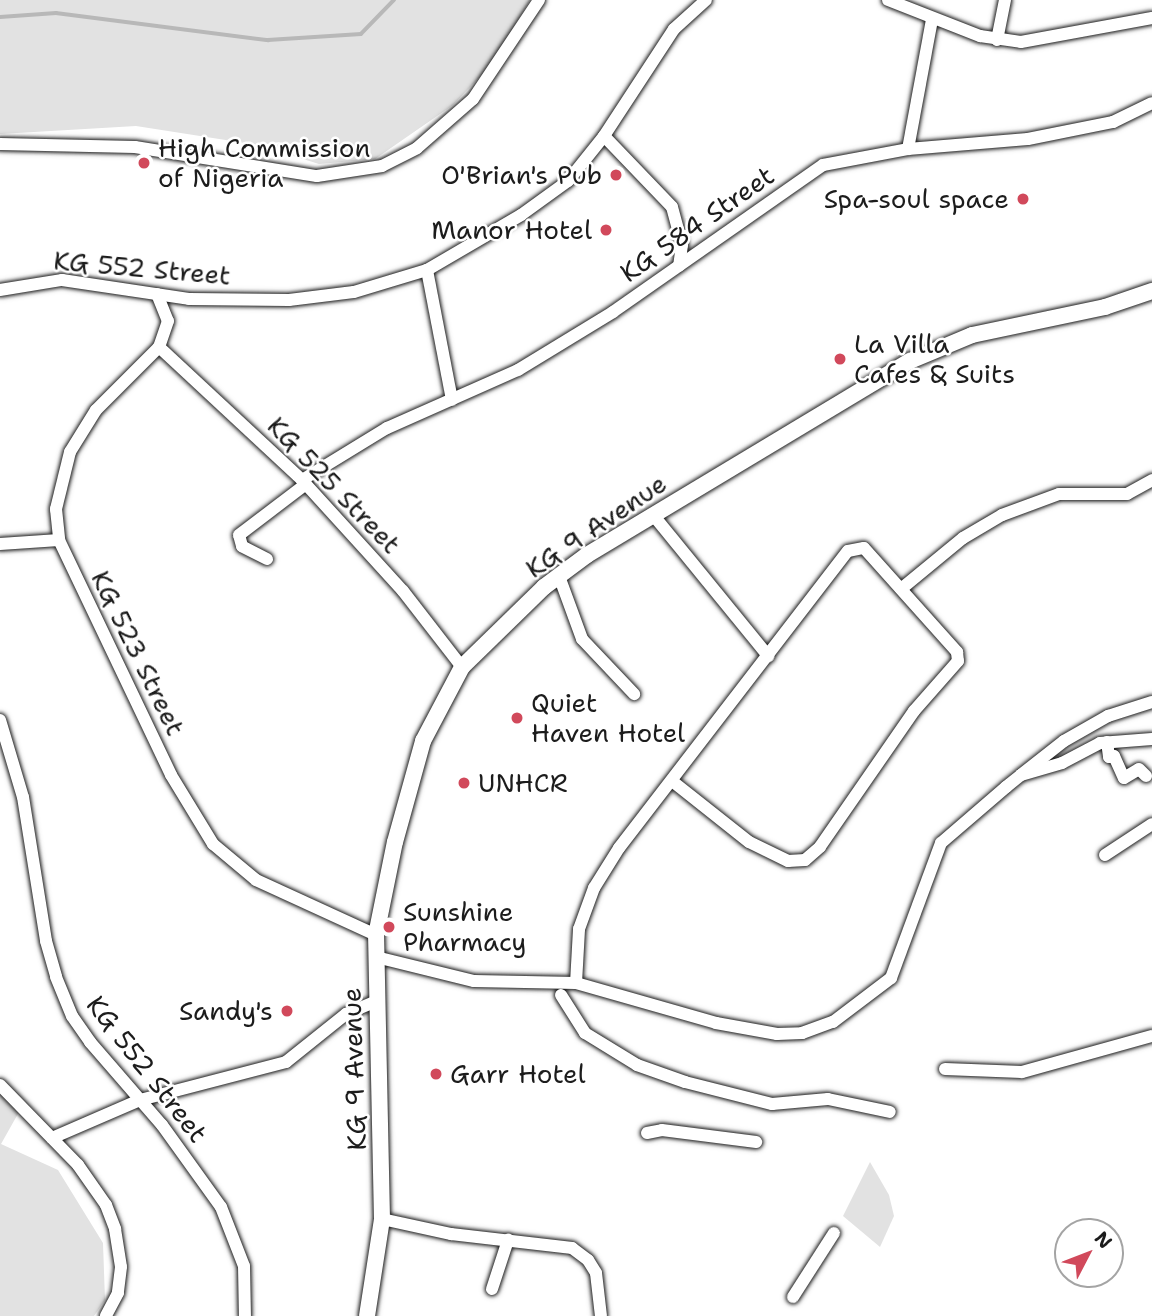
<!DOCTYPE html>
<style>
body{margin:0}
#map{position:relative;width:1152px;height:1316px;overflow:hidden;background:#fff;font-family:"Shantell Sans",sans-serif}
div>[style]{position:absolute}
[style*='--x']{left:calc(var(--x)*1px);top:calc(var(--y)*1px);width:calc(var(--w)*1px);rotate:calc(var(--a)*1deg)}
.green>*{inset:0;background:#e2e2e2}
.stream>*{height:3.5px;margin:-1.75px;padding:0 1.75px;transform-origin:1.75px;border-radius:1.75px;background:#b8b8b8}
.roads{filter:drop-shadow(0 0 2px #1c1c1c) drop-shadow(0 0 2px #1c1c1c)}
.minor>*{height:12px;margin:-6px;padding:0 6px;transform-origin:6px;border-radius:6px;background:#fff}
.major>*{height:16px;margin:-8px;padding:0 8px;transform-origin:8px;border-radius:8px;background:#fff}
.dots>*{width:19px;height:19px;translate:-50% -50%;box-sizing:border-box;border:4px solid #fff;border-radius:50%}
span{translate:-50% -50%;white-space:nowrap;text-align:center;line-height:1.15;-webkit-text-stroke:5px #fff;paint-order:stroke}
.poi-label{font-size:26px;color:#1c1c1c}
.left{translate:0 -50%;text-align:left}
.right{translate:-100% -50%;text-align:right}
.street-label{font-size:26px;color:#1c1c1c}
.north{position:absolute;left:1054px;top:1218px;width:70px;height:70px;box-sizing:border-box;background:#fff;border:2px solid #a4a4a4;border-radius:50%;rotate:48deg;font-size:19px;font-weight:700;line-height:28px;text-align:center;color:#1c1c1c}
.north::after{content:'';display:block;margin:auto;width:24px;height:32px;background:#d1495b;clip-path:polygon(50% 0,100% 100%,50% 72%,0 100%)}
</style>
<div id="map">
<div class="green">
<i style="clip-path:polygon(0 0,530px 0,490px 66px,453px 105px,375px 159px,319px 164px,258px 145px,136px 126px,0 134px)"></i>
<i style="clip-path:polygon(0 1093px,19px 1112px,1px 1144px,58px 1170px,103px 1243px,105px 1300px,94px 1316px,0 1316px)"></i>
<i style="clip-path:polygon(870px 1162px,889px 1195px,894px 1216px,880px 1247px,843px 1216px)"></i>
</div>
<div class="stream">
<i style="--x:0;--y:17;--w:56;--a:-4.1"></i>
<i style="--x:56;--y:13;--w:214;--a:7.3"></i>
<i style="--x:268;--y:40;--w:93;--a:-3.7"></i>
<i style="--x:361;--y:34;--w:47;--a:-45.9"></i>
</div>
<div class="roads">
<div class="minor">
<i style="--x:888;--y:0;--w:99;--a:21.4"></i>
<i style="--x:980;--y:36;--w:41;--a:8.3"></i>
<i style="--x:1021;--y:42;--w:133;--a:-10.4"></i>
<i style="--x:997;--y:40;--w:41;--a:-78.7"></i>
<i style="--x:604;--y:136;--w:98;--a:46.2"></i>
<i style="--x:672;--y:207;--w:39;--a:75"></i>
<i style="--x:682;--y:245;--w:21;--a:98"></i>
<i style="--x:0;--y:144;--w:135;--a:1.3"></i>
<i style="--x:135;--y:147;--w:184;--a:9.1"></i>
<i style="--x:317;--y:176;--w:66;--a:-8.7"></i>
<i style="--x:382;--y:166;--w:39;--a:-27"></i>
<i style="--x:417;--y:148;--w:74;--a:-41.2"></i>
<i style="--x:473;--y:99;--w:119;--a:-56.3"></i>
<i style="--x:908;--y:149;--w:132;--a:-79.5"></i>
<i style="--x:427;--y:270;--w:132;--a:79.1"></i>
<i style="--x:0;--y:290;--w:63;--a:-9.2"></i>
<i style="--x:62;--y:280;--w:128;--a:8.5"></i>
<i style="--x:189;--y:299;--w:100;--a:0.6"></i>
<i style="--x:289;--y:300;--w:65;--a:-7"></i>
<i style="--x:354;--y:292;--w:76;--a:-16.8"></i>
<i style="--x:427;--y:270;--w:109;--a:-30.3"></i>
<i style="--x:521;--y:215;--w:58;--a:-35.9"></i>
<i style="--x:568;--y:181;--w:58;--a:-51.3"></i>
<i style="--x:604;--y:136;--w:128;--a:-56.8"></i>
<i style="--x:674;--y:29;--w:43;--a:-42.2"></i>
<i style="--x:157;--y:294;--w:29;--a:68"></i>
<i style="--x:168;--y:321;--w:28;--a:109"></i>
<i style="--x:159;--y:347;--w:89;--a:135"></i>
<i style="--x:96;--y:410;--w:49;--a:121.8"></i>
<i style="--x:70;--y:452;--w:59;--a:103.8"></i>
<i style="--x:56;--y:509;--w:31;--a:84"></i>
<i style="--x:59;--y:540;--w:260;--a:64.5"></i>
<i style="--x:171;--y:775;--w:81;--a:58.7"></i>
<i style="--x:213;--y:844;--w:56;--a:39.9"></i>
<i style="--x:256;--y:880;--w:132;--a:24.6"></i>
<i style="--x:159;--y:347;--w:195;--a:42.9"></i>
<i style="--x:302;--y:480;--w:150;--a:47.7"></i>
<i style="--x:403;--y:591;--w:96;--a:52.2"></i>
<i style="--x:302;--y:480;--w:100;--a:-31.5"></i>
<i style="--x:387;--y:428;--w:143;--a:-23.9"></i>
<i style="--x:518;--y:370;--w:111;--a:-31.4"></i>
<i style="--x:613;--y:312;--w:256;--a:-35"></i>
<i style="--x:823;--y:165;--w:86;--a:-10.7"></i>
<i style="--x:908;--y:149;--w:120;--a:-4.8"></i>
<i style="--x:1028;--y:139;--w:87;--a:-11.3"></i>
<i style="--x:1113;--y:122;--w:43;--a:-26"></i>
<i style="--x:654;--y:516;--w:181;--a:50.8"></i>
<i style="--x:0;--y:544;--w:59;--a:-3.9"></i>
<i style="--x:267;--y:559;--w:28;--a:-153"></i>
<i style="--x:242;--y:546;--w:11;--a:-105"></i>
<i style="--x:239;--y:535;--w:84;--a:-37.3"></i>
<i style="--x:559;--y:576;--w:67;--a:69.9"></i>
<i style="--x:582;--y:639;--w:76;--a:46.6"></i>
<i style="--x:901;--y:589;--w:80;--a:-39.4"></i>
<i style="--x:963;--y:538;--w:45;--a:-30.5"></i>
<i style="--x:1002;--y:515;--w:61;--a:-20.2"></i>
<i style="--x:1059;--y:494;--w:68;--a:0"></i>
<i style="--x:1127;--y:494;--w:29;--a:-29"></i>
<i style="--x:0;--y:720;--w:80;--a:73.4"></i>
<i style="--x:23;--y:797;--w:146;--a:80.9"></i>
<i style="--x:46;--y:941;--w:37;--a:74"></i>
<i style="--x:56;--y:977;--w:42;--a:67.7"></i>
<i style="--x:72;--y:1016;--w:32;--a:55"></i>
<i style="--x:90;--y:1042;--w:110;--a:49.1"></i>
<i style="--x:162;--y:1125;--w:101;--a:54.3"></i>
<i style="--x:221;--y:1207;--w:63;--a:68.7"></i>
<i style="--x:244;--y:1266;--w:50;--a:88.9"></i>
<i style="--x:1107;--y:742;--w:15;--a:82"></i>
<i style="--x:1109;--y:757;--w:5;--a:-11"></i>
<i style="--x:1114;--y:756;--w:24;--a:66"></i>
<i style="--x:1124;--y:778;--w:17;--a:-31"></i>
<i style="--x:1139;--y:769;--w:10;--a:45"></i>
<i style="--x:1022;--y:774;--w:53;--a:-38.2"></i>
<i style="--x:1064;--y:741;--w:51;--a:-29.6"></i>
<i style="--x:1108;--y:716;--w:46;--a:-17.7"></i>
<i style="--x:1105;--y:855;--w:56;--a:-33.4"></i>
<i style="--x:376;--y:957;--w:101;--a:13.8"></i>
<i style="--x:474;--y:981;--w:102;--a:1.1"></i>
<i style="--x:576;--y:983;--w:146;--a:15.9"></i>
<i style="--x:716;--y:1023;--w:62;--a:10.2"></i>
<i style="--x:777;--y:1034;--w:25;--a:-2"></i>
<i style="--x:802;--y:1033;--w:33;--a:-20"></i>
<i style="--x:833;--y:1022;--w:73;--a:-37.2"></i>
<i style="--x:891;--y:978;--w:144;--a:-69.7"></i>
<i style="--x:941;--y:843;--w:86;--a:-40.7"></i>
<i style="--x:1006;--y:787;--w:19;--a:-39"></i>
<i style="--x:1021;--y:775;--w:43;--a:-16.3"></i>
<i style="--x:1062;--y:763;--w:43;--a:-27.8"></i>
<i style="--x:1100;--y:743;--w:52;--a:-4.4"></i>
<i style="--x:576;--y:983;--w:54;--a:-86.8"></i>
<i style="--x:579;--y:929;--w:44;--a:-69.9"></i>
<i style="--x:594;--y:888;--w:47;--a:-58"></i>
<i style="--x:619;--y:848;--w:375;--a:-52.4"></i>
<i style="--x:848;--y:551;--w:16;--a:-11"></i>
<i style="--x:864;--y:548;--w:140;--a:48.2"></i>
<i style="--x:957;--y:652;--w:9;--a:84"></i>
<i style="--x:958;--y:661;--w:67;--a:131.3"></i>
<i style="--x:914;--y:711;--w:165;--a:124.7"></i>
<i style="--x:820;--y:847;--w:20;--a:139"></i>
<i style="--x:805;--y:860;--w:17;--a:177"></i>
<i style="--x:788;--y:861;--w:43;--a:-154"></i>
<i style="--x:749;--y:842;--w:98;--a:-141.6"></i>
<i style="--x:561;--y:995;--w:45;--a:57.7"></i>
<i style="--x:585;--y:1033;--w:61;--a:31.6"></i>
<i style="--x:637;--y:1065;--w:51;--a:19.5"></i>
<i style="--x:685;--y:1082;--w:90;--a:14.2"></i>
<i style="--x:772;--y:1104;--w:56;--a:-5.1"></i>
<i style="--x:828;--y:1099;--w:63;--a:11.8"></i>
<i style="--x:945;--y:1069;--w:77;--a:2.2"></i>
<i style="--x:1022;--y:1072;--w:135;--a:-15.5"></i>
<i style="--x:0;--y:1085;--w:112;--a:45.7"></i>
<i style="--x:78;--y:1165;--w:49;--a:55"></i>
<i style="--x:106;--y:1205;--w:26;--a:69"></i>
<i style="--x:115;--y:1229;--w:38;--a:81"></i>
<i style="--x:121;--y:1267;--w:26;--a:97"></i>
<i style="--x:118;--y:1293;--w:26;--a:118"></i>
<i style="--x:647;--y:1133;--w:15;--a:-11"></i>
<i style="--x:662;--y:1130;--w:95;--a:7.3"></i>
<i style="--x:52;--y:1138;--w:96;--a:-23.4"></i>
<i style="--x:140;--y:1100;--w:151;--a:-14.6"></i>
<i style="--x:286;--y:1062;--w:77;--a:-38.7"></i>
<i style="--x:346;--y:1014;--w:30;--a:-23"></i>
<i style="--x:382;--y:1219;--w:71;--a:12.3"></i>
<i style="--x:451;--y:1234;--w:122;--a:6.6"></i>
<i style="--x:572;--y:1248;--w:20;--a:37"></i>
<i style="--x:588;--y:1260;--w:15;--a:58"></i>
<i style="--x:596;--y:1273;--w:43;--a:83.4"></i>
<i style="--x:492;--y:1289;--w:52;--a:-71.9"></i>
<i style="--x:793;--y:1297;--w:76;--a:-57.4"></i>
</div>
<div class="major">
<i style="--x:367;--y:1316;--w:98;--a:-81.2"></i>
<i style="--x:382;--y:1219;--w:284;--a:-91.2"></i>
<i style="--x:376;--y:935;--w:95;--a:-78.5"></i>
<i style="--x:395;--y:842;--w:105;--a:-74.5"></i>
<i style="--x:423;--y:741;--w:84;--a:-62.2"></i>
<i style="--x:462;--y:667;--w:115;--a:-44.3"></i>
<i style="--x:544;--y:587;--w:54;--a:-36.7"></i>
<i style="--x:587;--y:555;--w:377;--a:-31"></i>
<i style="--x:910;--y:361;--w:67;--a:-22.8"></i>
<i style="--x:972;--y:335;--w:136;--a:-11.9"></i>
<i style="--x:1105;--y:307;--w:50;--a:-18.8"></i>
</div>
</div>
<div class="dots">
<i style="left:144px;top:163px;background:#d1495b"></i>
<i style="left:616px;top:175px;background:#d1495b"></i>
<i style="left:1023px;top:199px;background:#d1495b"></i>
<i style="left:606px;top:230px;background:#d1495b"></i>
<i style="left:840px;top:359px;background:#d1495b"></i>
<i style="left:517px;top:718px;background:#d1495b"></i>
<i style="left:464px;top:783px;background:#d1495b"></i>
<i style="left:389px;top:927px;background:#d1495b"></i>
<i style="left:287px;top:1011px;background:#d1495b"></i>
<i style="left:436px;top:1074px;background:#d1495b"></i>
</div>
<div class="poi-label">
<span class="left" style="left:158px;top:163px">High Commission<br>of Nigeria</span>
<span class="right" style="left:602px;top:175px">O'Brian's Pub</span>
<span class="right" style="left:1009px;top:199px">Spa-soul space</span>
<span class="right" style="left:592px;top:230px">Manor Hotel</span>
<span class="left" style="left:854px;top:359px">La Villa<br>Cafes &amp; Suits</span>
<span class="left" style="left:531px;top:718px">Quiet<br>Haven Hotel</span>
<span class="left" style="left:478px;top:783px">UNHCR</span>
<span class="left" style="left:403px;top:927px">Sunshine<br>Pharmacy</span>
<span class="right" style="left:273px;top:1011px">Sandy's</span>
<span class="left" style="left:450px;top:1074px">Garr Hotel</span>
</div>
<div class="street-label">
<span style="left:697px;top:224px;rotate:-35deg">KG 584 Street</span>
<span style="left:142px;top:268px;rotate:5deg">KG 552 Street</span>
<span style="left:334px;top:485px;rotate:46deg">KG 525 Street</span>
<span style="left:596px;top:526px;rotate:-34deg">KG 9 Avenue</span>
<span style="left:138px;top:653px;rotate:64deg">KG 523 Street</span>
<span style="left:147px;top:1069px;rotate:52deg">KG 552 Street</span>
<span style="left:354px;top:1069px;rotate:-92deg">KG 9 Avenue</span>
</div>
<div class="north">N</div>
</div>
